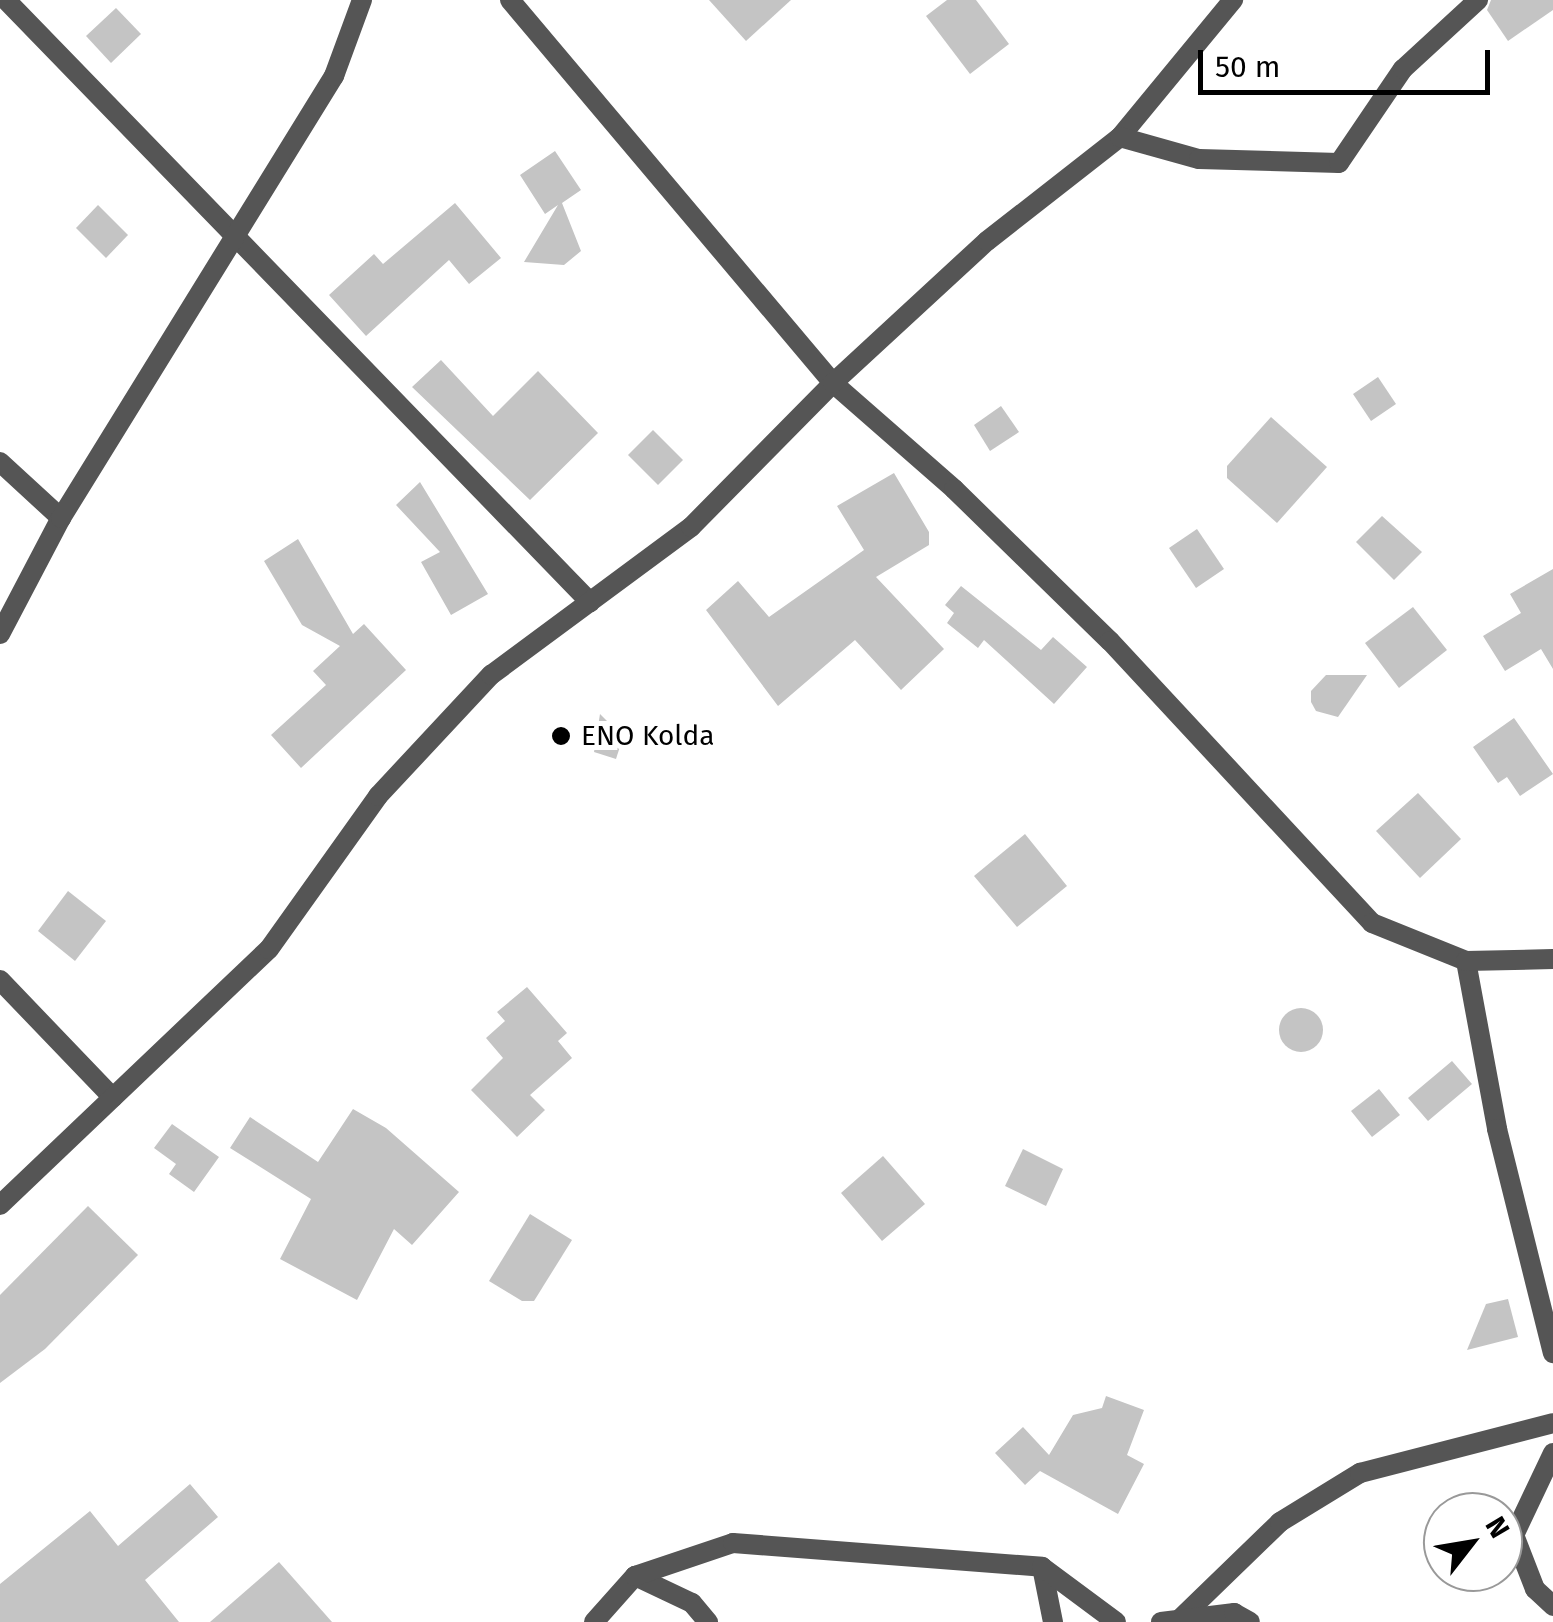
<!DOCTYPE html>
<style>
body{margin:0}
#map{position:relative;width:1553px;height:1622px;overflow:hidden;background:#fff;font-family:"Fira Sans",sans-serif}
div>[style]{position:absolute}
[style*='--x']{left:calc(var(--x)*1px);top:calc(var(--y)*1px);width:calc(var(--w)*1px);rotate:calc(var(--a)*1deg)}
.building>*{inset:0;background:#c4c4c4}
.round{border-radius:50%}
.street>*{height:20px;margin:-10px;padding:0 10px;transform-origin:10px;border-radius:10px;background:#555}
.dots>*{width:28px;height:28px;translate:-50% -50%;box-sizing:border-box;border:5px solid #fff;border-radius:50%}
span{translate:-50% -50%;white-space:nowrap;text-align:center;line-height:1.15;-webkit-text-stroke:10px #fff;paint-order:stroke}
.poi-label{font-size:28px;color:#000}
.left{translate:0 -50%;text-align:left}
.north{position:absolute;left:1423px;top:1492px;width:100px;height:100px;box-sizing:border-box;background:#fff;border:2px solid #999;border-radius:50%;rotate:59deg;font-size:28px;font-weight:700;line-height:40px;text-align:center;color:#000}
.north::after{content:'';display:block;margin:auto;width:35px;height:45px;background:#000;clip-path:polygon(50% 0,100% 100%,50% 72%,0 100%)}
.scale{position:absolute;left:1198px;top:50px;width:292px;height:45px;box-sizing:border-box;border:5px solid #000;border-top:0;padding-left:12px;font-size:30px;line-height:35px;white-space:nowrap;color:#000;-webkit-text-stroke:8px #fff;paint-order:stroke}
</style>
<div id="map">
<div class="building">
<i style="clip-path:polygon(709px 0,791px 0,746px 41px)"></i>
<i style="clip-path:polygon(947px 0,976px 0,1009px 44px,970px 74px,926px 16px)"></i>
<i style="clip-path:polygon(1491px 0,1553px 0,1553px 10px,1508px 41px,1487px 10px)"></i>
<i style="clip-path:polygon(116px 8px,141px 34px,111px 63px,86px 36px)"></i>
<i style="clip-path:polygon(555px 151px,581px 190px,562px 203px,581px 251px,564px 265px,524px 262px,558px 205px,545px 214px,520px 175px)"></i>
<i style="clip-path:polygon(455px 203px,501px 258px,469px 284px,449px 260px,366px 336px,329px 295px,374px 254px,383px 264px)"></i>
<i style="clip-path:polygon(98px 205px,128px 235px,106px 258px,76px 228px)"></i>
<i style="clip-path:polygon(441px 360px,493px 416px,538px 371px,598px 433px,530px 500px,412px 387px)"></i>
<i style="clip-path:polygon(1378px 377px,1396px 404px,1371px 421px,1353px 394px)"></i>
<i style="clip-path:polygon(1001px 406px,1019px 432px,990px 451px,974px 425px)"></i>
<i style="clip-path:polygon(1271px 417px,1327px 467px,1277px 523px,1227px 478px,1227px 466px)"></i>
<i style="clip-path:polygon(653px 430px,683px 460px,658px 485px,628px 455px)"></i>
<i style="clip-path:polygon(894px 473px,929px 532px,929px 545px,876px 577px,944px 649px,901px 690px,855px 640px,778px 706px,706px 610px,738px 581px,769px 617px,864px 550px,837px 506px)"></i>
<i style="clip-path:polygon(420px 482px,488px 594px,451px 615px,421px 562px,440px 552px,396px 505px)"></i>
<i style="clip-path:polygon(1382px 516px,1422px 552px,1394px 580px,1356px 542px)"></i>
<i style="clip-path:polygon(1197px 529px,1224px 569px,1196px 588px,1169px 548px)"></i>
<i style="clip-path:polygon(298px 539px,353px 634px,364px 624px,406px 670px,301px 768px,271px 735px,326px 685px,313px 671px,340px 646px,302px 625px,264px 561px)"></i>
<i style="clip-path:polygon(1553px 569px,1553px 669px,1541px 649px,1505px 671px,1483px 636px,1521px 613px,1510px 594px)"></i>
<i style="clip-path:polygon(961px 586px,1041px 650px,1053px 637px,1087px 667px,1054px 704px,984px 640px,978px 648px,947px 623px,954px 613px,945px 605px)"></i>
<i style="clip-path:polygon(1413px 607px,1447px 650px,1399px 688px,1365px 643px)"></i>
<i style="clip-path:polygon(1326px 675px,1367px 675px,1338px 717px,1316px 711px,1311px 702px,1311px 691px)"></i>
<i style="clip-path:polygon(600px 714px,623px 737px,616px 759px,594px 752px)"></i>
<i style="clip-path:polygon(1514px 718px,1553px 774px,1520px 796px,1507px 777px,1498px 783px,1473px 747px)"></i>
<i style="clip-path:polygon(1418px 793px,1461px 839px,1420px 878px,1376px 831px)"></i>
<i style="clip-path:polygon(1025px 834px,1067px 886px,1017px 927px,974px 876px)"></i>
<i style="clip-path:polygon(68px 891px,106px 921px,75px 961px,38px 931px)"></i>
<i style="clip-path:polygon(527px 987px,567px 1033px,558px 1041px,572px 1058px,530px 1095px,545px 1110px,517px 1137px,471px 1090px,503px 1058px,486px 1038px,505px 1021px,497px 1012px)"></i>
<i class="round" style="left:1279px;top:1008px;width:44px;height:44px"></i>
<i style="clip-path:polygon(1452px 1061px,1472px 1084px,1428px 1121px,1408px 1098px)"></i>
<i style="clip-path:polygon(1379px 1089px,1400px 1115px,1372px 1137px,1351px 1111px)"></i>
<i style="clip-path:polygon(353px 1109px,386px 1128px,459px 1192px,412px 1245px,394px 1229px,357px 1300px,280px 1259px,311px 1199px,230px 1148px,250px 1117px,318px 1162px)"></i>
<i style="clip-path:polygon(172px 1124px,219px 1157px,194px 1192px,169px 1174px,176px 1164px,154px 1148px)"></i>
<i style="clip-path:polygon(1023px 1149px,1063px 1169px,1046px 1206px,1005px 1186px)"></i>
<i style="clip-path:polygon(883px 1156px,925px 1204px,882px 1241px,841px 1193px)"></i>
<i style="clip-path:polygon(88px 1206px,138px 1255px,45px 1349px,0 1383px,0 1295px)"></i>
<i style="clip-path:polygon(530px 1214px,572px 1240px,534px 1301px,522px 1301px,489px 1281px)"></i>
<i style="clip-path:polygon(1508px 1299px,1518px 1337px,1467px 1350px,1486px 1304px)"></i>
<i style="clip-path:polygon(1106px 1396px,1144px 1410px,1127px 1455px,1144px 1464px,1118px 1514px,1040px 1471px,1025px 1485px,995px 1453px,1023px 1427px,1049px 1455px,1073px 1415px,1102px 1408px)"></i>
<i style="clip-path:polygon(190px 1484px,218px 1517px,145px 1580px,179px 1622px,0 1622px,0 1584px,90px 1511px,118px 1546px)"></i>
<i style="clip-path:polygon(279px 1562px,332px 1622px,210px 1622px)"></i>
</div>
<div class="street">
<i style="--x:6;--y:0;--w:839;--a:45.87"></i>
<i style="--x:510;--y:0;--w:501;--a:49.86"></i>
<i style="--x:833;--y:383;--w:161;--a:41.2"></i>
<i style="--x:954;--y:489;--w:218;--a:44.3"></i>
<i style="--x:1110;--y:641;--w:385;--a:47.1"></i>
<i style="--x:1372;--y:923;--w:101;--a:22"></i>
<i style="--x:1466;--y:961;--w:171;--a:79.5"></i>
<i style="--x:1497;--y:1129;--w:231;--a:76"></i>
<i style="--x:1120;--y:137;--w:178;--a:-50.5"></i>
<i style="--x:0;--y:462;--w:83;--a:42.6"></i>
<i style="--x:0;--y:634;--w:131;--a:-62.3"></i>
<i style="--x:61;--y:518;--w:520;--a:-58.3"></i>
<i style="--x:334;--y:76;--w:81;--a:-69.8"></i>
<i style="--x:1466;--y:961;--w:87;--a:-1.3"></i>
<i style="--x:0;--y:980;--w:163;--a:46.2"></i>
<i style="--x:0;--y:1205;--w:371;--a:-43.6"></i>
<i style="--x:269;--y:949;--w:188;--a:-54.5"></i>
<i style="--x:378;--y:796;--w:166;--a:-47"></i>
<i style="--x:491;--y:675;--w:249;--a:-36.5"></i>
<i style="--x:691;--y:527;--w:202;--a:-45.4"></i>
<i style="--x:833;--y:383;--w:209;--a:-42.7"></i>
<i style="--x:987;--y:241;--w:169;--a:-38"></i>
<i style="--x:1120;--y:137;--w:82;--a:15.6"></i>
<i style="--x:1199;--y:159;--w:140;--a:1.6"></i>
<i style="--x:1339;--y:163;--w:114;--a:-55.8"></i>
<i style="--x:1403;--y:69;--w:102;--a:-42.6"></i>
<i style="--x:1553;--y:1453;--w:91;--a:115.4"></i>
<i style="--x:1514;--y:1535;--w:58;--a:68.7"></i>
<i style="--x:1535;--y:1589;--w:25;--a:43"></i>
<i style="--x:1042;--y:1567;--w:56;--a:78.7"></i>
<i style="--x:635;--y:1576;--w:63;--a:25.3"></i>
<i style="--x:692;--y:1603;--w:25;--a:50"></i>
<i style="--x:1181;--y:1618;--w:138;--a:-44.1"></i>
<i style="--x:1280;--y:1522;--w:94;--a:-31.5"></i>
<i style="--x:1360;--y:1473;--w:199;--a:-14.5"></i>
<i style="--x:594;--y:1622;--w:62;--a:-48.3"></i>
<i style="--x:635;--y:1576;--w:103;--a:-18.6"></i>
<i style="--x:733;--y:1543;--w:310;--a:4.4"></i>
<i style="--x:1042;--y:1567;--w:92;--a:36.6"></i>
<i style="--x:1161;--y:1622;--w:74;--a:-7"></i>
<i style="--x:1234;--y:1613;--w:18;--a:29"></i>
</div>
<div class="dots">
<i style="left:561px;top:736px;background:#000"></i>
</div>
<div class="poi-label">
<span class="left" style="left:581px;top:736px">ENO Kolda</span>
</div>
<div class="north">N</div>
<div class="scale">50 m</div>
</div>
